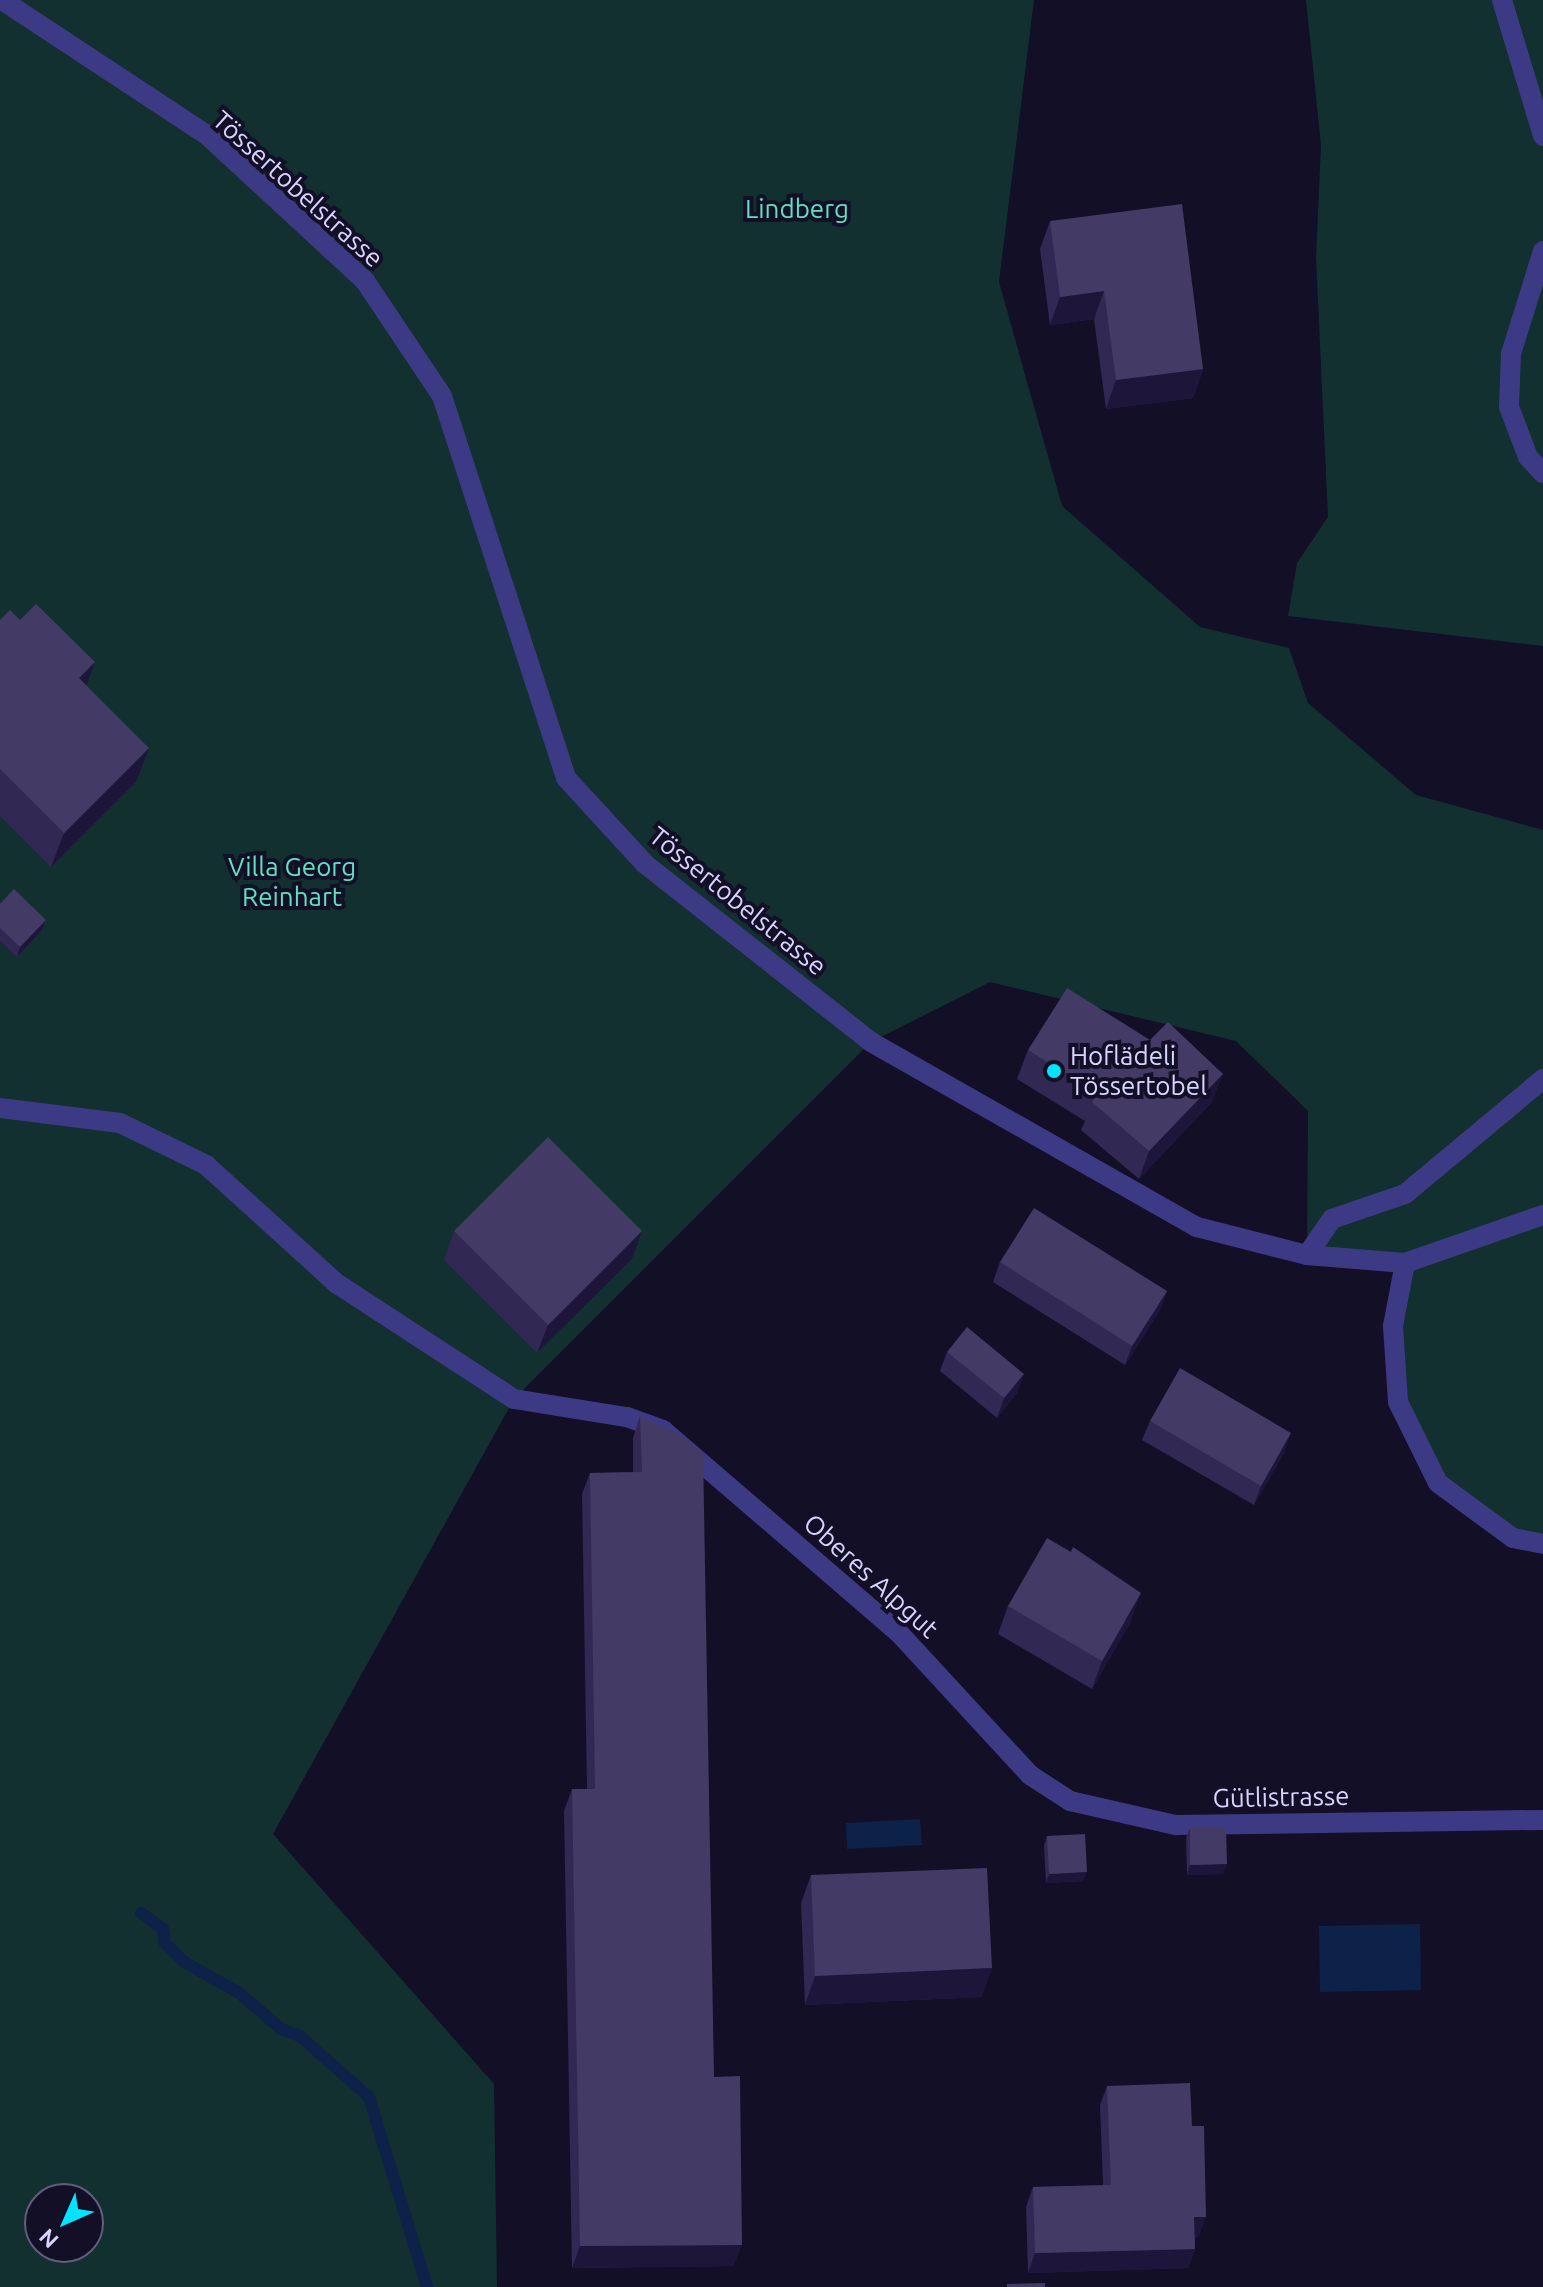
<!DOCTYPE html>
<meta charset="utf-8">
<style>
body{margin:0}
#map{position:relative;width:1543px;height:2287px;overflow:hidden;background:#130f26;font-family:Ubuntu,sans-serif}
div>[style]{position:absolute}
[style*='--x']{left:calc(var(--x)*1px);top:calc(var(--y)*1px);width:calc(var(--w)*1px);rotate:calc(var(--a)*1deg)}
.green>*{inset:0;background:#12302f}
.water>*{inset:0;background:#0c2248}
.stream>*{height:12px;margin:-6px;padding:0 6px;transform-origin:6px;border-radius:6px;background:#0c2248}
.minor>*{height:20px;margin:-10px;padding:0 10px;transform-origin:10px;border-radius:10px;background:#3d3a85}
.wall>*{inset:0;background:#312854}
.shaded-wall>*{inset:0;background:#1d163a}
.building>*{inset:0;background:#433a66}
.dots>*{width:22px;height:22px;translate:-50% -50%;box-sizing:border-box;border:4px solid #130f26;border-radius:50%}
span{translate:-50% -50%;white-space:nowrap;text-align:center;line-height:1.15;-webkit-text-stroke:8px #130f26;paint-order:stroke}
.street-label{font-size:26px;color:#d9d4ff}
.park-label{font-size:26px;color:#5fe0c0}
.poi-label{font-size:26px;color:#d9d4ff}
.left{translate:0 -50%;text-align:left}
.north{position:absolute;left:24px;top:2183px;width:80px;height:80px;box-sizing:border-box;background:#130f26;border:2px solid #625e7d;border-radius:50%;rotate:225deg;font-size:22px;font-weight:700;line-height:32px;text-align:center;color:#d9d4ff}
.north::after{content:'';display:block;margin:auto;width:28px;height:36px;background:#00e5ff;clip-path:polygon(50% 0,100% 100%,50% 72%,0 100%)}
</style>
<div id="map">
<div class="green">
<i style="clip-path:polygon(evenodd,0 0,1034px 0,999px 282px,1062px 506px,1200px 627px,1289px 648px,1308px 703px,1416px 795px,1543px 830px,1543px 1544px,1438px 1483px,1398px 1402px,1405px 1264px,1307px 1255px,1308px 1111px,1236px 1041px,990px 982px,871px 1042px,514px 1399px,273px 1834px,494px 2084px,497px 2287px,0 2287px,0 0,40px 2199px,88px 2199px,88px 2247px,40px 2247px,40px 2199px)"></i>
<i style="clip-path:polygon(1306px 0,1543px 0,1543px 646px,1288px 616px,1297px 563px,1328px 517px,1316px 258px,1321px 145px)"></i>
</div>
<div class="water">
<i style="clip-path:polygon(920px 1819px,922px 1845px,847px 1849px,846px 1823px)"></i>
<i style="clip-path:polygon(1420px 1924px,1421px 1990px,1320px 1992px,1319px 1926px)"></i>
</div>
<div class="stream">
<i style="--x:141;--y:1913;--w:27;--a:36"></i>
<i style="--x:163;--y:1929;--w:14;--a:82"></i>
<i style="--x:165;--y:1943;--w:27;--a:45"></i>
<i style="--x:184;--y:1962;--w:62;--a:29.1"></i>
<i style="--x:238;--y:1992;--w:57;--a:40.7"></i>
<i style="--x:281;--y:2029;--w:20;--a:20"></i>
<i style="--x:300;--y:2036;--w:92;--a:41.5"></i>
<i style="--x:369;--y:2097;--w:199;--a:73"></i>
</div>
<div class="minor">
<i style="--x:2;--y:0;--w:247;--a:33.4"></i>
<i style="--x:208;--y:136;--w:214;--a:42.7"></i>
<i style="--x:365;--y:281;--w:138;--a:56.2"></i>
<i style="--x:442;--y:396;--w:402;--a:72"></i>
<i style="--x:566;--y:778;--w:117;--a:47.4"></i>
<i style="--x:645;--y:864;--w:288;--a:38.2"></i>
<i style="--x:871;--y:1042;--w:375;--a:29.6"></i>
<i style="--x:1197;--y:1227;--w:114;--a:14.3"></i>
<i style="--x:1307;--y:1255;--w:98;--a:4.7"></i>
<i style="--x:1405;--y:1263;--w:146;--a:-19.2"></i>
<i style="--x:1502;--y:0;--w:142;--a:73.2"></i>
<i style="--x:1543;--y:251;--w:108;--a:107.3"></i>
<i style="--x:1511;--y:354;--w:53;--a:92.2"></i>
<i style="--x:1509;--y:407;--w:53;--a:69.2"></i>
<i style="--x:1528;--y:457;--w:22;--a:47"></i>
<i style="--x:0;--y:1108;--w:121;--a:7.1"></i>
<i style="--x:120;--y:1123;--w:96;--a:26"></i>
<i style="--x:206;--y:1165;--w:176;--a:42.2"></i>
<i style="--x:336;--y:1283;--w:212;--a:33.1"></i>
<i style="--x:514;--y:1399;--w:114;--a:9.1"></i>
<i style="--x:627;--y:1417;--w:38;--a:20"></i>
<i style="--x:663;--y:1430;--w:311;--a:40.7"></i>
<i style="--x:899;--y:1633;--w:193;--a:47.3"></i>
<i style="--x:1030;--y:1775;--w:48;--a:33"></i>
<i style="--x:1070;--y:1801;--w:109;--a:12.8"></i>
<i style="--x:1176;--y:1825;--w:367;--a:-0.8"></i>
<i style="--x:1307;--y:1255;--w:44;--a:-55.2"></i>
<i style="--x:1332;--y:1219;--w:77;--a:-18.9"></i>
<i style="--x:1405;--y:1194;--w:180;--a:-39.8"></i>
<i style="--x:1405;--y:1263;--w:64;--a:100.8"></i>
<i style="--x:1393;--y:1326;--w:76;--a:86.2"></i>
<i style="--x:1398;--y:1402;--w:90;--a:63.7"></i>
<i style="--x:1438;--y:1483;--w:93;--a:36.3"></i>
<i style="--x:1513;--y:1538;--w:31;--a:11"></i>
</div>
<div class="wall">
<i style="clip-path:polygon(1050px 221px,1203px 369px,1193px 398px,1106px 409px,1094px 319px,1050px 325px,1040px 249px)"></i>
<i style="clip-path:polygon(0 620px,86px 685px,136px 782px,51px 867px,0 816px)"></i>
<i style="clip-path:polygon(0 904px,46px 920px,42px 930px,17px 957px,0 941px)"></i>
<i style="clip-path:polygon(1028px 1050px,1212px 1102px,1139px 1179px,1081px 1130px,1085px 1121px,1017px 1079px)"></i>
<i style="clip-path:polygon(454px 1231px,632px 1259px,537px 1353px,444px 1260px)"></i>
<i style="clip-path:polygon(1000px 1262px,1167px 1291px,1160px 1310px,1125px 1365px,993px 1282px)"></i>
<i style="clip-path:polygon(947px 1352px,1017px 1393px,997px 1418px,940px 1371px)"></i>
<i style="clip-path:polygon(640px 1416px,714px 2077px,734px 2266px,572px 2268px,564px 1811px,572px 1789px,587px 1789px,582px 1494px,590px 1473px,633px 1472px,633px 1438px)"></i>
<i style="clip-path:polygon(1150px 1421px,1284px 1453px,1254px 1505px,1142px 1440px)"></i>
<i style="clip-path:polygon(1008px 1606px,1131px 1621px,1092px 1689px,998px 1634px)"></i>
<i style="clip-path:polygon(1190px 1828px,1223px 1874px,1187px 1875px,1186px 1838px)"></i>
<i style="clip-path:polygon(1047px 1836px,1083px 1881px,1046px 1883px,1044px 1846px)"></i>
<i style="clip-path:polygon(811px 1875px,982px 1997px,805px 2005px,801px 1903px)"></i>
<i style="clip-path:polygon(1107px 2086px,1192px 2126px,1199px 2236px,1195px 2237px,1195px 2249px,1188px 2268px,1028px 2273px,1026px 2207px,1033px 2187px,1103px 2185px,1100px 2105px)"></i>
</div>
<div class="shaded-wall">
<i style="clip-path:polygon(1104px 291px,1094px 319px,1050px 325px,1060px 297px)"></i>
<i style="clip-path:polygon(1203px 369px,1193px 398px,1106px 409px,1116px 380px)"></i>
<i style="clip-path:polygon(95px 662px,82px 697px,79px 678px)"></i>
<i style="clip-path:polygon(149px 748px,136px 782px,51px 867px,64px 833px)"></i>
<i style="clip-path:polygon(46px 920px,42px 930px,17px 957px,20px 947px)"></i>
<i style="clip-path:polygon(1223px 1074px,1212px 1102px,1139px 1179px,1149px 1151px)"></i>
<i style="clip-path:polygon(642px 1231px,632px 1259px,537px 1353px,548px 1325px)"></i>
<i style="clip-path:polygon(1167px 1291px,1160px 1310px,1125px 1365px,1132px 1346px)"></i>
<i style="clip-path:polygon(1024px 1374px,1017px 1393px,997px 1418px,1004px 1398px)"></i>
<i style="clip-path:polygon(1291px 1433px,1284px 1453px,1254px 1505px,1261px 1486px)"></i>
<i style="clip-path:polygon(1141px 1593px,1131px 1621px,1092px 1689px,1102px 1661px)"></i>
<i style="clip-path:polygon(1227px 1864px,1223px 1874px,1187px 1875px,1190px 1865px)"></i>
<i style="clip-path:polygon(1087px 1872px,1083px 1881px,1046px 1883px,1049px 1874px)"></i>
<i style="clip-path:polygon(992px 1968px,982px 1997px,805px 2005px,815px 1976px)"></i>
<i style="clip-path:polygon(1194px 2217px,1206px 2217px,1199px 2236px,1187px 2237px)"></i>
<i style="clip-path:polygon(742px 2245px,734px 2266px,572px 2268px,580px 2246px)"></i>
<i style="clip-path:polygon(1195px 2249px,1188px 2268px,1028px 2273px,1035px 2253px)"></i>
</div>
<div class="building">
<i style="clip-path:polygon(1182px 204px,1203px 369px,1116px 380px,1104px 291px,1060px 297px,1050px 221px)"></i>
<i style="clip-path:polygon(36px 604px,95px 662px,79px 678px,149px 748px,64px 833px,0 769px,0 620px,10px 610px,20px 620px)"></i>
<i style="clip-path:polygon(14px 889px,46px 920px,20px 947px,0 928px,0 904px)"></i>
<i style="clip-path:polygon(1067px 988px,1150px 1040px,1168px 1022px,1223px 1074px,1149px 1151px,1092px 1102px,1098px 1094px,1028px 1050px)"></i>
<i style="clip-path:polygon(548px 1137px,642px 1231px,548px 1325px,454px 1231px)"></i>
<i style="clip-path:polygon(1034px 1208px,1167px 1291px,1132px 1346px,1000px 1262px)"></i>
<i style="clip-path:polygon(967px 1327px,1024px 1374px,1004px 1398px,947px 1352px)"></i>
<i style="clip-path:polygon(1180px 1368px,1291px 1433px,1261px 1486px,1150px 1421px)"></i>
<i style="clip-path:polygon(640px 1416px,684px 1437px,703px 1453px,714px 2077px,740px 2076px,742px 2245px,580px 2246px,572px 1789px,595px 1789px,590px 1473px,642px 1472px)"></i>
<i style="clip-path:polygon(1047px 1538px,1071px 1552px,1073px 1547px,1141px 1593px,1102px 1661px,1008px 1606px)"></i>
<i style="clip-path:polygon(1190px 1828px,1226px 1828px,1227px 1864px,1190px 1865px)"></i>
<i style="clip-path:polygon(1085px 1834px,1087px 1872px,1049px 1874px,1047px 1836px)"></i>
<i style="clip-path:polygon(987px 1868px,992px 1968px,815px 1976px,811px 1875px)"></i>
<i style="clip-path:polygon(1190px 2083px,1192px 2126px,1204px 2126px,1206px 2217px,1194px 2217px,1195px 2249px,1035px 2253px,1033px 2187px,1111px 2185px,1107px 2086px)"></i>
<i style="clip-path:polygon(1045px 2283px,1045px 2287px,1007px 2287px,1007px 2284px)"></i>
</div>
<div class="dots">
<i style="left:1054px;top:1071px;background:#00e5ff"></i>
</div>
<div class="street-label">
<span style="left:298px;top:189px;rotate:42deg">Tössertobelstrasse</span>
<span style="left:738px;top:901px;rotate:39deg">Tössertobelstrasse</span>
<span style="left:871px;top:1576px;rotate:42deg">Oberes Alpgut</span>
<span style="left:1281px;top:1797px;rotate:-1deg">Gütlistrasse</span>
</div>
<div class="park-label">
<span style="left:797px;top:209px">Lindberg</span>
<span style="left:292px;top:882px">Villa Georg<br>Reinhart</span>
</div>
<div class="poi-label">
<span class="left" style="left:1070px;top:1071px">Hoflädeli<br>Tössertobel</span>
</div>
<div class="north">N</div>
</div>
